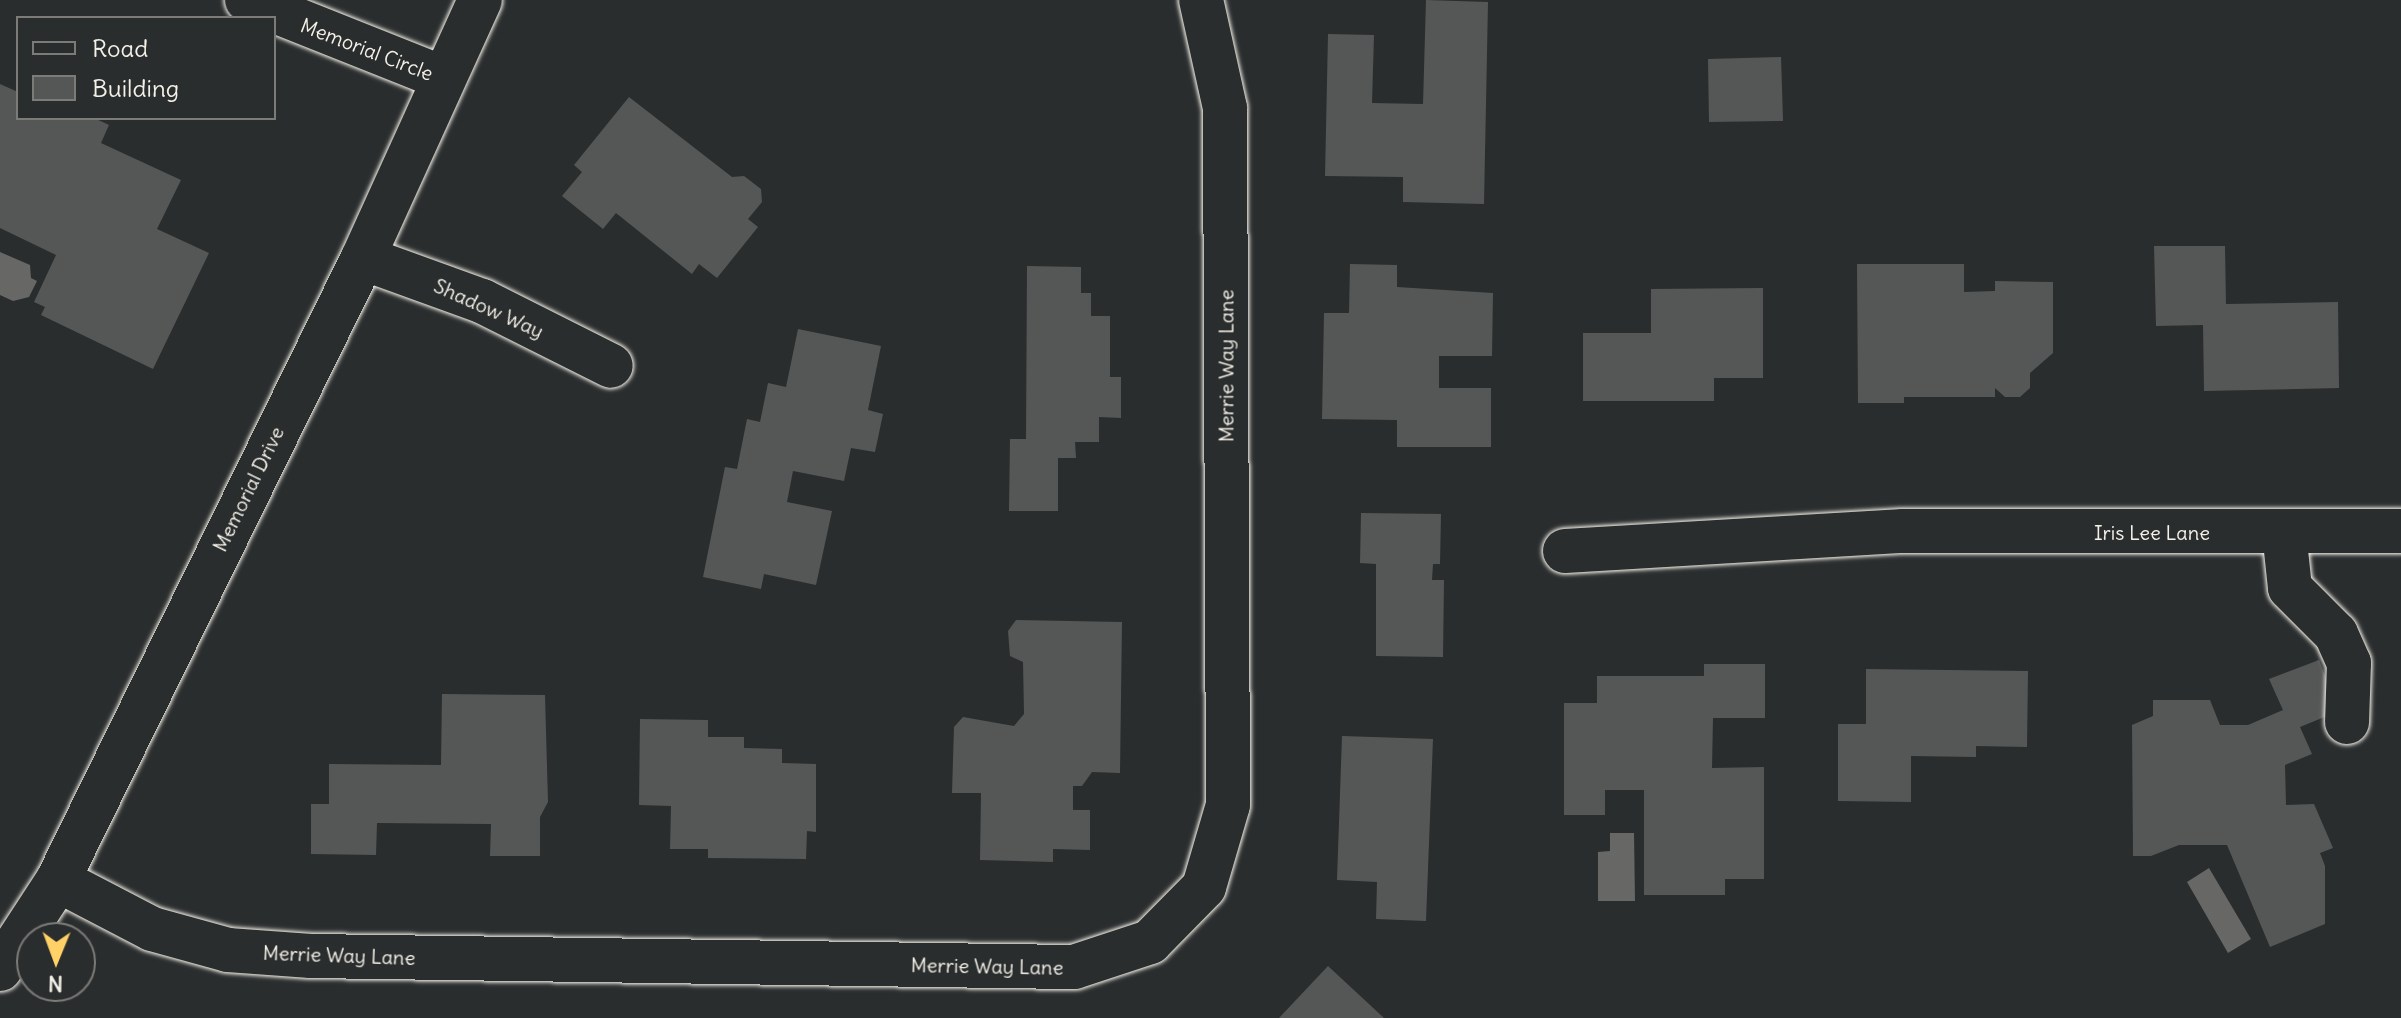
<!DOCTYPE html>
<style>
body{margin:0}
#map{position:relative;width:2401px;height:1018px;overflow:hidden;background:#2a2d2e;font-family:Delius,sans-serif}
div>[style]{position:absolute}
[style*='--x']{left:calc(var(--x)*1px);top:calc(var(--y)*1px);width:calc(var(--w)*1px);rotate:calc(var(--a)*1deg)}
.water>*{inset:0;background:#676866}
.building>*{inset:0;background:#555756}
.roads{filter:drop-shadow(0 0 2px #f4f1e8) drop-shadow(0 0 2px #f4f1e8)}
.minor>*{height:44px;margin:-22px;padding:0 22px;transform-origin:22px;border-radius:22px;background:#2a2d2e}
span{translate:-50% -50%;white-space:nowrap;text-align:center;line-height:1.15;-webkit-text-stroke:8px #2a2d2e;paint-order:stroke}
.street-label{font-size:20px;color:#f4f1e8}
.legend{position:absolute;left:16px;top:16px;width:260px;height:104px;box-sizing:border-box;background:#2a2d2e;border:2px solid #7b7b78;margin:0;padding:10px 14px;list-style:none;font-size:24px;color:#f4f1e8}
.legend li{display:flex;align-items:center;gap:16px;height:40px}
.legend b{width:40px;border:2px solid #7b7b78}
.north{position:absolute;left:16px;top:922px;width:80px;height:80px;box-sizing:border-box;background:#2a2d2e;border:2px solid #7b7b78;border-radius:50%;rotate:181deg;font-size:22px;font-weight:700;line-height:32px;text-align:center;color:#f4f1e8}
.north::after{content:'';display:block;margin:auto;width:28px;height:36px;background:#ffd166;clip-path:polygon(50% 0,100% 100%,50% 72%,0 100%)}
</style>
<div id="map">
<div class="water">
<i style="clip-path:polygon(0 252px,30px 265px,31px 278px,37px 281px,29px 297px,13px 301px,0 295px)"></i>
<i style="clip-path:polygon(1610px 833px,1634px 833px,1635px 901px,1598px 901px,1598px 852px,1610px 851px)"></i>
<i style="clip-path:polygon(2209px 868px,2251px 939px,2228px 953px,2187px 882px)"></i>
</div>
<div class="building">
<i style="clip-path:polygon(1426px 0,1488px 2px,1484px 204px,1403px 202px,1403px 177px,1325px 176px,1328px 34px,1374px 35px,1372px 103px,1423px 104px)"></i>
<i style="clip-path:polygon(1781px 57px,1783px 121px,1709px 122px,1708px 59px)"></i>
<i style="clip-path:polygon(0 84px,18px 92px,18px 118px,94px 118px,109px 125px,101px 143px,181px 180px,157px 229px,209px 253px,153px 369px,41px 315px,45px 307px,34px 302px,56px 255px,0 228px)"></i>
<i style="clip-path:polygon(629px 97px,732px 177px,744px 176px,761px 189px,762px 202px,748px 219px,758px 227px,717px 278px,699px 264px,692px 274px,616px 213px,603px 229px,562px 196px,582px 172px,574px 165px)"></i>
<i style="clip-path:polygon(2154px 246px,2225px 246px,2226px 304px,2338px 302px,2339px 388px,2204px 391px,2203px 325px,2156px 326px)"></i>
<i style="clip-path:polygon(1350px 264px,1397px 265px,1397px 287px,1493px 293px,1492px 356px,1439px 356px,1439px 388px,1491px 388px,1491px 447px,1397px 447px,1397px 420px,1322px 419px,1324px 313px,1349px 313px)"></i>
<i style="clip-path:polygon(1857px 264px,1964px 264px,1964px 292px,1995px 291px,1995px 281px,2053px 282px,2053px 353px,2030px 373px,2030px 388px,2020px 397px,2005px 397px,1995px 388px,1995px 397px,1904px 397px,1904px 403px,1858px 403px)"></i>
<i style="clip-path:polygon(1027px 266px,1081px 267px,1081px 293px,1091px 293px,1091px 316px,1110px 316px,1110px 377px,1121px 377px,1121px 418px,1099px 417px,1099px 442px,1075px 442px,1076px 458px,1058px 458px,1058px 511px,1009px 511px,1010px 439px,1026px 439px)"></i>
<i style="clip-path:polygon(1763px 288px,1763px 378px,1714px 378px,1714px 401px,1583px 401px,1583px 333px,1651px 333px,1651px 289px)"></i>
<i style="clip-path:polygon(798px 329px,881px 346px,868px 410px,883px 414px,875px 452px,851px 448px,844px 481px,793px 471px,787px 502px,832px 511px,816px 585px,764px 574px,761px 589px,703px 577px,725px 467px,737px 469px,747px 419px,760px 422px,768px 383px,786px 387px)"></i>
<i style="clip-path:polygon(1361px 513px,1441px 514px,1440px 564px,1433px 564px,1432px 580px,1444px 580px,1443px 657px,1376px 656px,1376px 564px,1360px 563px)"></i>
<i style="clip-path:polygon(1016px 620px,1122px 622px,1120px 773px,1092px 772px,1082px 786px,1073px 786px,1073px 810px,1090px 810px,1090px 850px,1053px 849px,1053px 862px,980px 860px,981px 793px,952px 793px,954px 727px,963px 717px,1014px 726px,1024px 714px,1023px 662px,1010px 656px,1008px 631px)"></i>
<i style="clip-path:polygon(2319px 660px,2339px 711px,2300px 727px,2312px 754px,2285px 765px,2286px 805px,2314px 804px,2333px 848px,2320px 853px,2325px 866px,2325px 924px,2270px 947px,2227px 845px,2179px 845px,2151px 856px,2133px 856px,2132px 725px,2153px 716px,2153px 700px,2210px 700px,2220px 725px,2248px 725px,2283px 710px,2269px 679px)"></i>
<i style="clip-path:polygon(1704px 664px,1765px 664px,1765px 718px,1713px 718px,1712px 768px,1764px 767px,1764px 879px,1725px 879px,1725px 895px,1644px 895px,1644px 790px,1605px 790px,1605px 815px,1564px 815px,1564px 703px,1597px 703px,1597px 676px,1704px 676px)"></i>
<i style="clip-path:polygon(1866px 669px,2028px 671px,2027px 747px,1976px 746px,1976px 757px,1911px 756px,1911px 802px,1838px 801px,1838px 724px,1866px 724px)"></i>
<i style="clip-path:polygon(442px 694px,545px 695px,548px 802px,540px 817px,540px 856px,490px 856px,491px 824px,377px 823px,376px 855px,311px 854px,311px 804px,329px 804px,329px 764px,441px 765px)"></i>
<i style="clip-path:polygon(640px 719px,708px 720px,708px 737px,744px 737px,744px 748px,782px 749px,782px 763px,816px 764px,816px 832px,807px 831px,806px 859px,708px 858px,708px 849px,670px 849px,671px 806px,639px 805px)"></i>
<i style="clip-path:polygon(1342px 736px,1433px 739px,1426px 921px,1376px 919px,1377px 882px,1337px 880px)"></i>
<i style="clip-path:polygon(1328px 966px,1384px 1018px,1279px 1018px)"></i>
</div>
<div class="roads">
<div class="minor">
<i style="--x:247;--y:0;--w:211;--a:21.7"></i>
<i style="--x:363;--y:258;--w:127;--a:19.9"></i>
<i style="--x:482;--y:301;--w:144;--a:26.7"></i>
<i style="--x:2284;--y:532;--w:56;--a:83.9"></i>
<i style="--x:2290;--y:588;--w:65;--a:45"></i>
<i style="--x:2336;--y:634;--w:32;--a:66"></i>
<i style="--x:2349;--y:663;--w:59;--a:91.9"></i>
<i style="--x:1565;--y:551;--w:339;--a:-3.4"></i>
<i style="--x:1903;--y:531;--w:498;--a:0"></i>
<i style="--x:58;--y:880;--w:106;--a:27.5"></i>
<i style="--x:152;--y:929;--w:79;--a:15.4"></i>
<i style="--x:228;--y:950;--w:83;--a:4.1"></i>
<i style="--x:311;--y:956;--w:763;--a:0.83"></i>
<i style="--x:1074;--y:967;--w:80;--a:-18.2"></i>
<i style="--x:1150;--y:942;--w:77;--a:-45.5"></i>
<i style="--x:1204;--y:887;--w:85;--a:-73.7"></i>
<i style="--x:1228;--y:805;--w:697;--a:-90.25"></i>
<i style="--x:1225;--y:108;--w:111;--a:-102.5"></i>
<i style="--x:0;--y:969;--w:106;--a:-56.9"></i>
<i style="--x:58;--y:880;--w:693;--a:-63.88"></i>
<i style="--x:363;--y:258;--w:283;--a:-65.6"></i>
</div>
</div>
<div class="street-label">
<span style="left:367px;top:49px;rotate:21deg">Memorial Circle</span>
<span style="left:489px;top:308px;rotate:24deg">Shadow Way</span>
<span style="left:1226px;top:366px;rotate:-90deg">Merrie Way Lane</span>
<span style="left:248px;top:489px;rotate:-64deg">Memorial Drive</span>
<span style="left:2152px;top:532px">Iris Lee Lane</span>
<span style="left:339px;top:955px;rotate:2deg">Merrie Way Lane</span>
<span style="left:987px;top:966px;rotate:1deg">Merrie Way Lane</span>
</div>
<ul class="legend">
<li><b style="height:10px;background:#2a2d2e"></b>Road</li>
<li><b style="height:22px;background:#555756"></b>Building</li>
</ul>
<div class="north">N</div>
</div>
